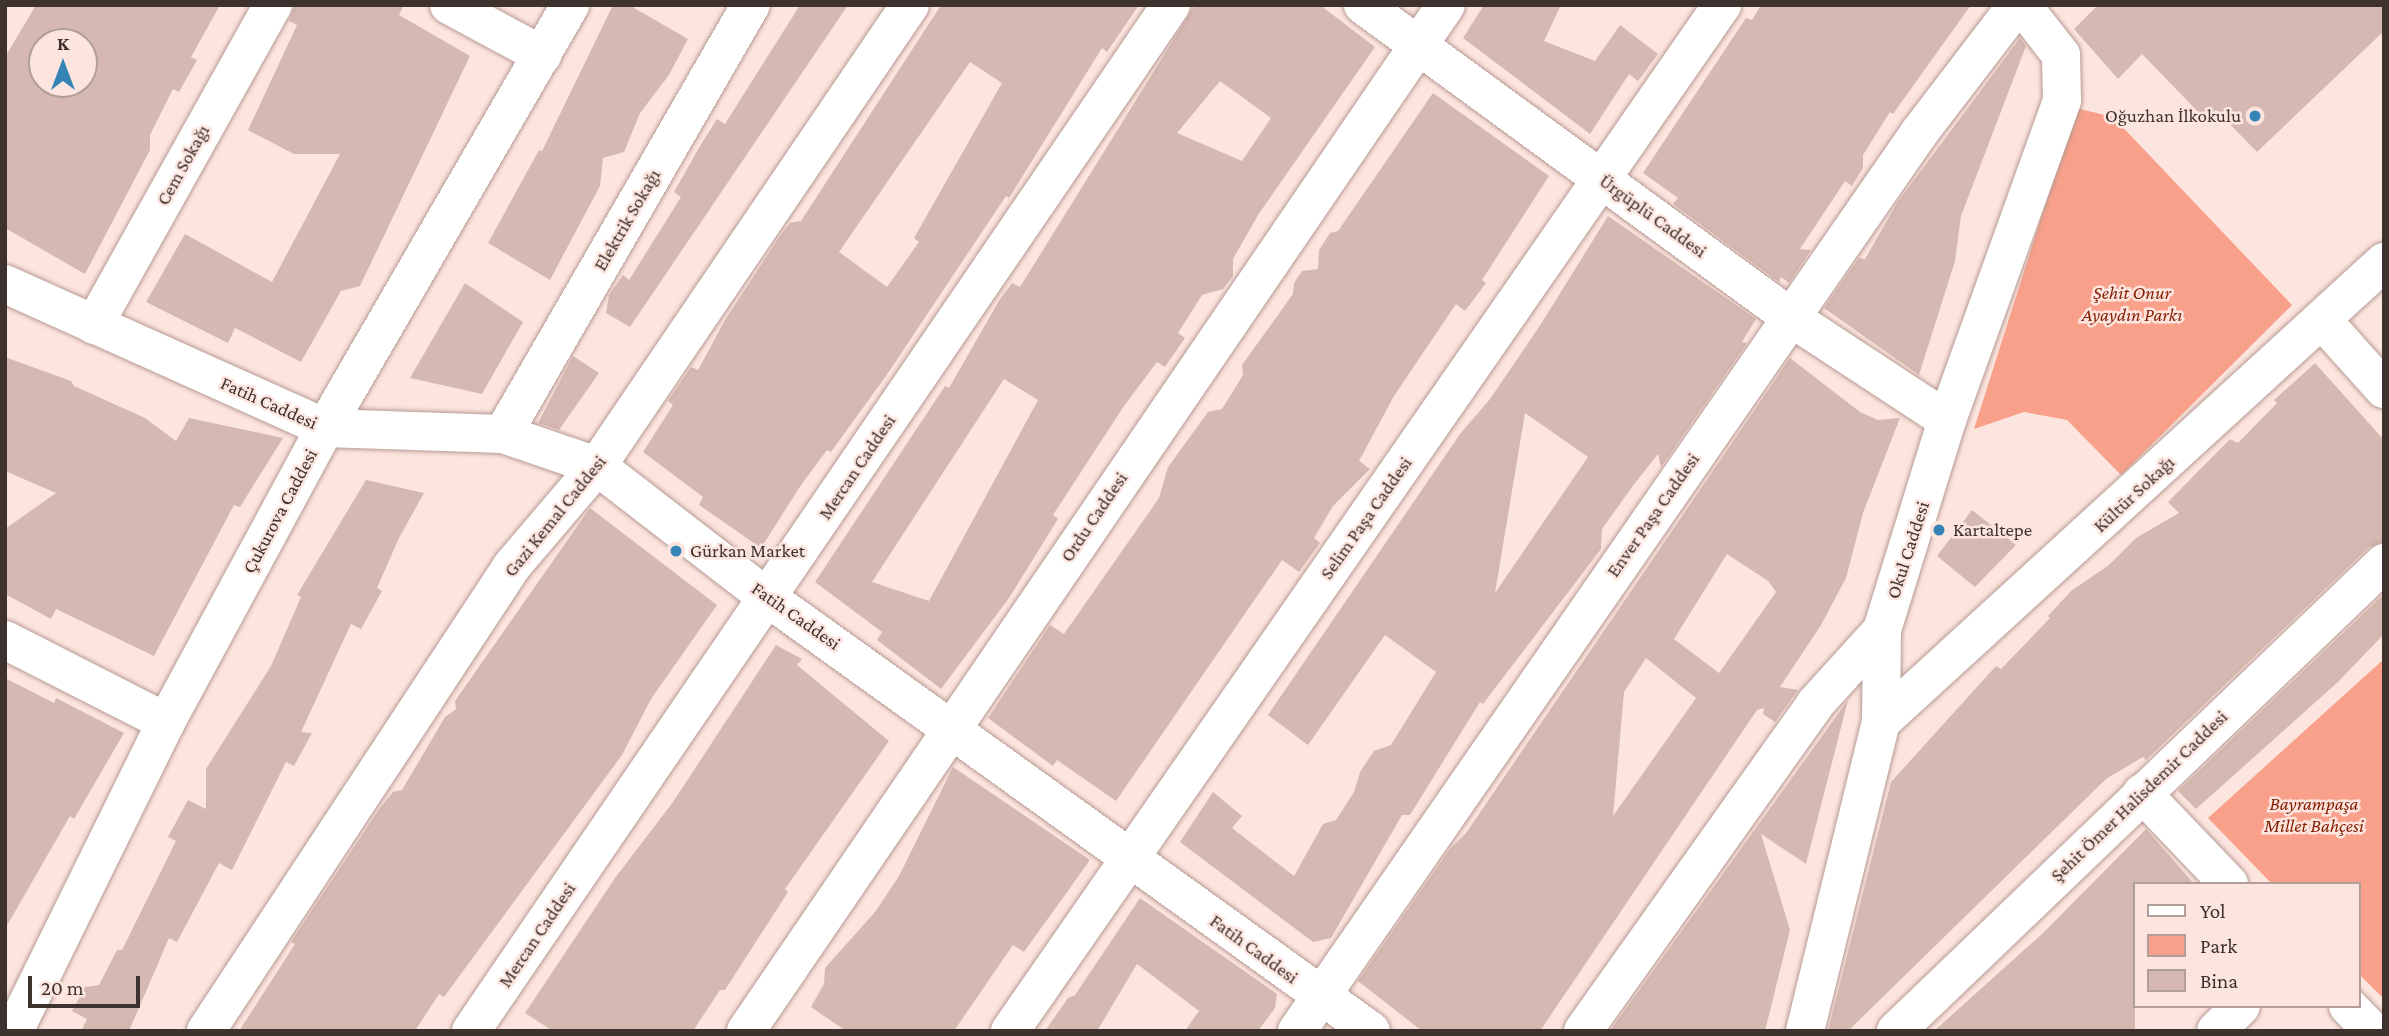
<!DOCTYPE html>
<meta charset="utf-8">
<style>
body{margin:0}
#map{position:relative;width:2389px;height:1036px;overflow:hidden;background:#fde5df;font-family:"Crimson Pro",serif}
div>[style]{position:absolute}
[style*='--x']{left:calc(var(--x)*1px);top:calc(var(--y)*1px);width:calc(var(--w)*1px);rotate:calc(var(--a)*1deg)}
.green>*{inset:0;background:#f8a08a}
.building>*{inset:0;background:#d5b8b1}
.roads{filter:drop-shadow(0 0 2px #b69b93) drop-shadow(0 0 2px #b69b93)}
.minor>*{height:38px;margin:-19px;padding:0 19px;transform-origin:19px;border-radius:19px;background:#fff}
.dots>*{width:19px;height:19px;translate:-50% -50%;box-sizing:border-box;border:4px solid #fde5df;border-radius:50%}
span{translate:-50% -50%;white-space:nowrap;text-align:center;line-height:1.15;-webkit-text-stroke:5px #fde5df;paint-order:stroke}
.poi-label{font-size:19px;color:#3e322f}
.right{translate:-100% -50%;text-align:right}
.left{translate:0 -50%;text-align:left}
.street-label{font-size:19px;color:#3e322f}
.park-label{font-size:19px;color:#831d00;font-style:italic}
.frame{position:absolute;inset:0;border:7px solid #3e322f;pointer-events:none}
.legend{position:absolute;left:2133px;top:882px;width:228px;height:126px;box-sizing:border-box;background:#fde5df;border:2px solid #b19d99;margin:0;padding:9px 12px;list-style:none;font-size:21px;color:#3e322f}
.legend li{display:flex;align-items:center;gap:14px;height:35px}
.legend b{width:35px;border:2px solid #b19d99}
.north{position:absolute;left:28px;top:28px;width:70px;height:70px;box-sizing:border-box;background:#fde5df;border:2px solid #b19d99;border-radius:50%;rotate:0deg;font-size:19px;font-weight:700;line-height:28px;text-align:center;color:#3e322f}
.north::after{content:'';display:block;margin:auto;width:24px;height:32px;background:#3584b6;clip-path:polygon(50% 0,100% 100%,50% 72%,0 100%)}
.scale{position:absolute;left:28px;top:976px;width:112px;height:32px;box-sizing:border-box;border:4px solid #3e322f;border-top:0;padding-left:9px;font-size:21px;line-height:24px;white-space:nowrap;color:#3e322f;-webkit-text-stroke:5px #fde5df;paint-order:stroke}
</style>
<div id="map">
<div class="green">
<i style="clip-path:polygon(2076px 108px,2113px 117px,2292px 305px,2121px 475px,2067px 420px,2024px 412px,1974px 429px)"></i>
<i style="clip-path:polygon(2384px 659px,2384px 999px,2359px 974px,2359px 884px,2272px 884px,2208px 818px)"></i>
</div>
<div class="building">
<i style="clip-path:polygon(evenodd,36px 5px,220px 5px,191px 57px,197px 60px,179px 92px,173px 89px,150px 135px,150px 150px,85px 274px,5px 228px,5px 57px,36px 5px,42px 42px,84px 42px,84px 84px,42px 84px,42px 42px)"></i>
<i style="clip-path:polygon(295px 5px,404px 5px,399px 15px,470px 56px,360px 286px,341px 291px,301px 362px,235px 328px,228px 343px,146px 302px,185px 234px,272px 282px,340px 154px,294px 154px,248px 130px,297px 25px,289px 21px)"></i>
<i style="clip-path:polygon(613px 5px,629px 5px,688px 39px,669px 75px,640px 113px,624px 152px,603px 158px,600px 186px,550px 280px,488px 243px,539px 150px,542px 151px)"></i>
<i style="clip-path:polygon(800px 5px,848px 5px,630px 327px,606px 313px,609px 295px,623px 275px,629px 280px,681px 197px,674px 192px,700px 146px,717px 119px,725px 124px)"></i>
<i style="clip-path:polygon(evenodd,941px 5px,1139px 5px,1107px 52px,1102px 48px,1009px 198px,1006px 196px,886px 376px,831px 452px,827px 450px,801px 485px,761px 548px,699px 505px,703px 497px,643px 452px,673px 405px,668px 401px,691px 367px,698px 370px,725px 320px,780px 236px,790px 223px,801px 221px,941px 5px,970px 62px,1002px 83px,914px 238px,919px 242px,887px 287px,839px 252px,970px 62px)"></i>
<i style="clip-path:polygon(evenodd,1195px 5px,1320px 5px,1375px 47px,1258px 215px,1233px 259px,1233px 276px,1223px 289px,1202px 295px,1178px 333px,1185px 338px,1165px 367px,1157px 362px,1124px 406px,1053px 515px,1058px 519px,1009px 598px,941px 689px,877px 640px,882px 632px,815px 582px,945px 386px,949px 388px,1000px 299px,1012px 283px,1020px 287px,1195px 5px,1220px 81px,1271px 118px,1242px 161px,1177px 133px,1220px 81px,1195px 5px,1004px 379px,1038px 400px,929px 601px,872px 582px,1004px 379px)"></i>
<i style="clip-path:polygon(1484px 5px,1561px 5px,1544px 41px,1595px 61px,1620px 25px,1658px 54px,1638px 81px,1629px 74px,1590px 134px,1463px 38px)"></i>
<i style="clip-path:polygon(1761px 5px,1971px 5px,1893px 114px,1890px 112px,1863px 155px,1863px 168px,1852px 186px,1845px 181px,1800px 249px,1811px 250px,1789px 283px,1781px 277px,1779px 282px,1673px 204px,1678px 198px,1643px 173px,1746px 18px,1752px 20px)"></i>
<i style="clip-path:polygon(2098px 5px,2384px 5px,2384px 31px,2257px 152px,2216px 110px,2206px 120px,2142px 54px,2118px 79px,2074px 29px)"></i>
<i style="clip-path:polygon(2020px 38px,2026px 46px,1961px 216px,1955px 261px,1919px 375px,1824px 308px,1859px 258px,1865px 259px,1897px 203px)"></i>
<i style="clip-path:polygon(1433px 93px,1549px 176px,1482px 280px,1486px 283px,1465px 311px,1456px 304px,1394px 396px,1359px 461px,1370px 469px,1333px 506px,1314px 538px,1320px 543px,1299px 572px,1282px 560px,1116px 801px,1057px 760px,1053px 766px,988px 718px,1050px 625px,1064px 634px,1159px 498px,1168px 467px,1208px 412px,1222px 409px,1243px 375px,1242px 365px,1293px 294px,1294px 283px,1302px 271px,1318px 269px,1319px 250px,1330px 233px,1338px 231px)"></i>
<i style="clip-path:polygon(evenodd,1608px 216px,1756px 319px,1742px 342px,1747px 343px,1661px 467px,1658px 454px,1632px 487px,1602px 529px,1601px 549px,1483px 704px,1480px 702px,1410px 815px,1402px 815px,1331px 938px,1313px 942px,1180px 842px,1213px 792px,1242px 816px,1232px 828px,1294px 876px,1323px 824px,1336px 820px,1354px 792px,1360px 772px,1374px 751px,1391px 745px,1436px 672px,1385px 635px,1308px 745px,1268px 715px,1460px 434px,1490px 399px,1541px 324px,1608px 216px,1525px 413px,1588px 457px,1495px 593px,1525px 413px)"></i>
<i style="clip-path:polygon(465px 283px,523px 322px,482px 394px,410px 378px)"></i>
<i style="clip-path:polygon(573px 356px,599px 373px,559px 430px,538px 423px)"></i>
<i style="clip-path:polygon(5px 357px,71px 381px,74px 386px,145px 418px,176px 441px,189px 418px,283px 438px,240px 507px,234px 505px,154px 656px,56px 609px,51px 619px,5px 594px,5px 529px,56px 493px,5px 471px)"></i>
<i style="clip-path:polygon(evenodd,1790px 358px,1860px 412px,1878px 420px,1900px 418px,1863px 513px,1846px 578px,1821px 625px,1780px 687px,1798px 690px,1775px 722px,1763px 714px,1764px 708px,1757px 710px,1540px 1031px,1422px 1031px,1358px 981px,1450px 849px,1466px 833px,1790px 358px,1727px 554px,1768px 581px,1776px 592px,1719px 673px,1674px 639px,1727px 554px,1790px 358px,1646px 658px,1696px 698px,1613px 816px,1624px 692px,1646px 658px)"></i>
<i style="clip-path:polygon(2315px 363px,2384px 440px,2384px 542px,2369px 547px,2146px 760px,2143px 757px,2106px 779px,1848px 1031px,1828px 1031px,1891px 782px,1996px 666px,2001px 669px,2050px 618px,2048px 616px,2071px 591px,2109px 565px,2136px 538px,2179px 513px,2168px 502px,2230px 439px,2238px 443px,2277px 403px,2274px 400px)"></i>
<i style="clip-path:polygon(366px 480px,424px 493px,399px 538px,377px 588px,382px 591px,361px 629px,351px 624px,301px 732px,312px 733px,294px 766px,286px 762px,232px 870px,219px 863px,177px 942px,169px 938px,129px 1031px,81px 1031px,87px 1019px,72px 1011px,85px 987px,99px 985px,117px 950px,122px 950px,176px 841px,168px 837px,188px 800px,206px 809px,206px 769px,271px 666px,301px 597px,297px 595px)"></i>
<i style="clip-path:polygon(590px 508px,717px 605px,651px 699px,622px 755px,444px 997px,439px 994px,415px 1031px,239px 1031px,295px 944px,291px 942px,380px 808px,393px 792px,402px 790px,445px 717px,456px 709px,455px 701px)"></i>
<i style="clip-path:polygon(1972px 510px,2016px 545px,1975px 587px,1937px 556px)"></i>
<i style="clip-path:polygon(2384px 594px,2384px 634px,2338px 682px,2196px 809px,2178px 791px)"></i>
<i style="clip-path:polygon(776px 645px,802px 659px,797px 665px,889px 741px,785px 889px,788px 892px,725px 990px,720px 990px,693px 1031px,553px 1031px,525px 1013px,615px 878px,673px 802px)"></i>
<i style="clip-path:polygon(5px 678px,54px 703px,56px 698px,124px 733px,74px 819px,70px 816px,5px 929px)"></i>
<i style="clip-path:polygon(1848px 700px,1806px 864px,1761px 834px,1790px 930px,1765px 1031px,1610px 1031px)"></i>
<i style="clip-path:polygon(953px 767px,1090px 860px,1024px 952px,1013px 945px,954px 1031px,846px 1031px,811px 1007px,824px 984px,825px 968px,875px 912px,899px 876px)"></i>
<i style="clip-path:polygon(2146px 829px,2194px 884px,2135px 884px,2135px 1031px,1934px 1031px,2043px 933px)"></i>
<i style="clip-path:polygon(1140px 898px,1277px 994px,1275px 1008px,1258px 1031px,1185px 1031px,1199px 1011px,1137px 964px,1097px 1031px,1045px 1031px,1068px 998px,1075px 995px)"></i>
</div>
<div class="roads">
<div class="minor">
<i style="--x:449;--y:5;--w:106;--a:28.3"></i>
<i style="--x:1363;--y:5;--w:529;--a:36.15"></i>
<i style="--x:1790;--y:317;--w:188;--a:33.3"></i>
<i style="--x:5;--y:284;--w:351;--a:24.2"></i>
<i style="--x:325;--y:428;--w:178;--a:1.9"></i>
<i style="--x:503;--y:434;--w:99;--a:18.8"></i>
<i style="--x:597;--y:466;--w:216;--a:37.7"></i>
<i style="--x:768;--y:598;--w:742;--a:35.68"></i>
<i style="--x:2322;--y:320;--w:93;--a:48.1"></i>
<i style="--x:94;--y:325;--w:367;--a:-60.8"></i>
<i style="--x:503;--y:434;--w:496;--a:-60"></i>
<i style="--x:5;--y:640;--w:181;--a:27"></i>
<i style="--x:1881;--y:722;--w:682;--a:-42.44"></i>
<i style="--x:2142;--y:793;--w:126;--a:46.3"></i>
<i style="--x:2348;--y:1006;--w:35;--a:46"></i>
<i style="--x:14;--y:1031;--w:344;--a:-63.8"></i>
<i style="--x:166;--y:722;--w:334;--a:-61.6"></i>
<i style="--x:325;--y:428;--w:489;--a:-59.9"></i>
<i style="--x:206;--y:1031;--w:557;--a:-56.65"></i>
<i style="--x:512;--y:566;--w:131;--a:-49.6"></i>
<i style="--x:597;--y:466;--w:557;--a:-55.83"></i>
<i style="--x:471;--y:1031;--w:1242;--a:-55.7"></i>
<i style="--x:746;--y:1031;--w:1242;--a:-55.7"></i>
<i style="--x:1010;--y:1031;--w:1249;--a:-55.24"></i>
<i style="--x:1297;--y:1031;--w:1092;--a:-55.29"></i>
<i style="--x:1919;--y:133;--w:161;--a:-52.6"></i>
<i style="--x:1583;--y:1031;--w:401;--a:-54.6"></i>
<i style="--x:1815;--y:704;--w:100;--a:-47.8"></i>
<i style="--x:1882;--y:630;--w:220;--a:-72.8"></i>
<i style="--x:1947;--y:420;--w:340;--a:-70.2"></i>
<i style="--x:2062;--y:100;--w:45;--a:-91.3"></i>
<i style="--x:2061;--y:55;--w:63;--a:-128"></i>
<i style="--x:1805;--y:1031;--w:318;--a:-76.2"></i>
<i style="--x:1881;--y:722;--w:92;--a:-89.4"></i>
<i style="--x:1896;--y:1031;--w:676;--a:-43.8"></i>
<i style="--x:2216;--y:1031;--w:35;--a:-45"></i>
</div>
</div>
<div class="dots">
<i style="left:2255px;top:116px;background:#3584b6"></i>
<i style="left:1939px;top:530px;background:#3584b6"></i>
<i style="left:676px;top:551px;background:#3584b6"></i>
</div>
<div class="poi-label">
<span class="right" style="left:2241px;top:116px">Oğuzhan İlkokulu</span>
<span class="left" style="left:1953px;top:530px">Kartaltepe</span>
<span class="left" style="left:690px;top:551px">Gürkan Market</span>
</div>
<div class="street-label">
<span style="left:183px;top:165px;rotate:-61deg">Cem Sokağı</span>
<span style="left:1653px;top:216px;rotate:36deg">Ürgüplü Caddesi</span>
<span style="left:627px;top:220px;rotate:-60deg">Elektrik Sokağı</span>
<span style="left:269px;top:403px;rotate:24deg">Fatih Caddesi</span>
<span style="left:857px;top:467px;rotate:-56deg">Mercan Caddesi</span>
<span style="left:2134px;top:494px;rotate:-43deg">Kültür Sokağı</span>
<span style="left:280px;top:511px;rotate:-62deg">Çukurova Caddesi</span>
<span style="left:1653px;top:515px;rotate:-55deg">Enver Paşa Caddesi</span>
<span style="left:555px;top:516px;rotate:-51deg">Gazi Kemal Caddesi</span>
<span style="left:1094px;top:517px;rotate:-56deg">Ordu Caddesi</span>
<span style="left:1366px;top:518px;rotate:-55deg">Selim Paşa Caddesi</span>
<span style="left:1908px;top:550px;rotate:-72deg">Okul Caddesi</span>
<span style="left:796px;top:616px;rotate:35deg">Fatih Caddesi</span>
<span style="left:2139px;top:796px;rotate:-44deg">Şehit Ömer Halisdemir Caddesi</span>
<span style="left:537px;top:935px;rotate:-56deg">Mercan Caddesi</span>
<span style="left:1254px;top:949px;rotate:36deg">Fatih Caddesi</span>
</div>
<div class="park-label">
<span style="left:2132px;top:304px">Şehit Onur<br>Ayaydın Parkı</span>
<span style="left:2314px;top:815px">Bayrampaşa<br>Millet Bahçesi</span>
</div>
<div class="frame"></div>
<ul class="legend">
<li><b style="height:9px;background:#fff"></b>Yol</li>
<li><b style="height:19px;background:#f8a08a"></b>Park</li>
<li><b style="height:19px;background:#d5b8b1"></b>Bina</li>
</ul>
<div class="north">K</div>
<div class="scale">20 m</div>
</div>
